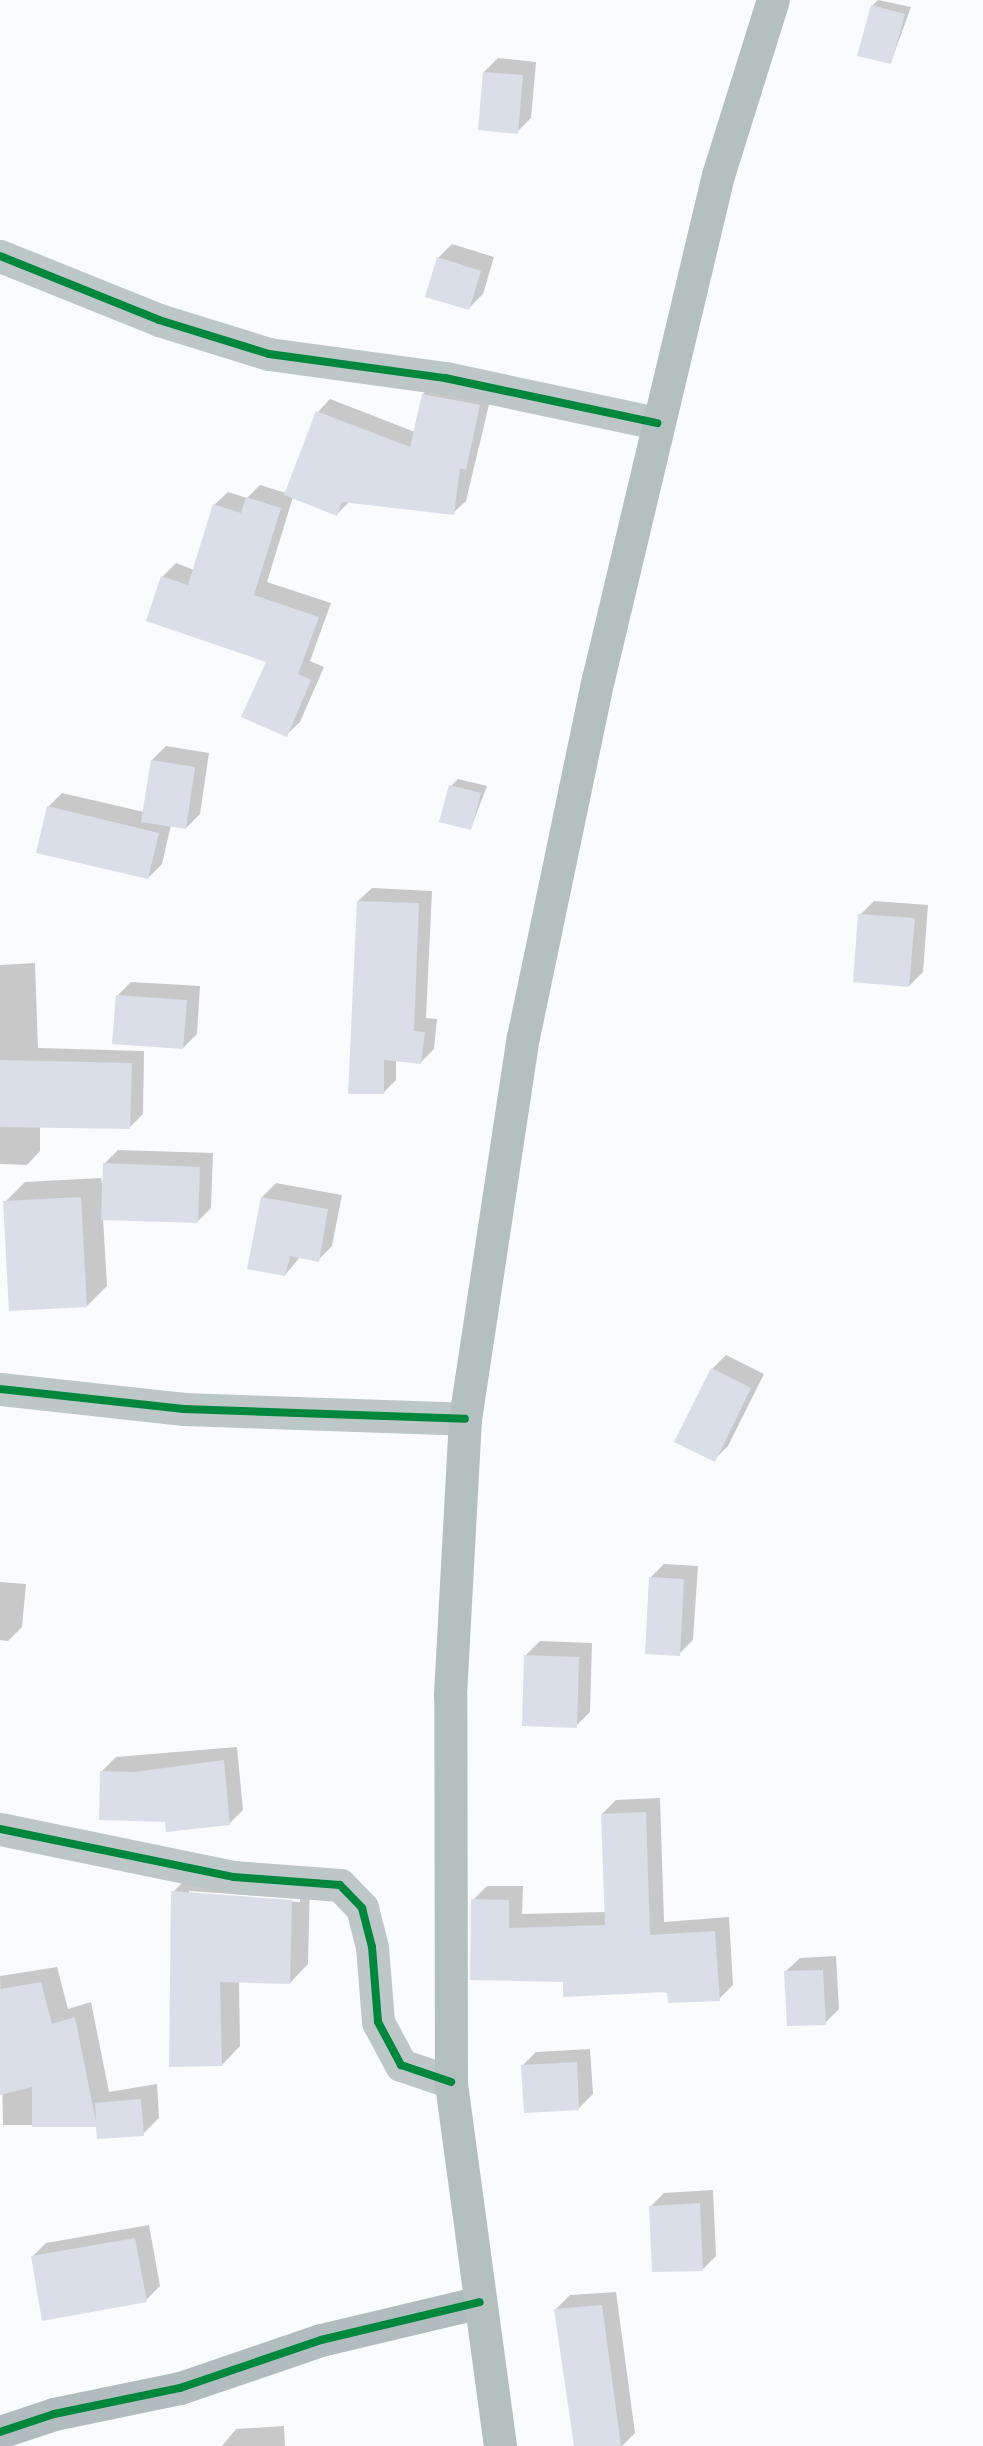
<!DOCTYPE html>
<style>
body{margin:0}
#map{position:relative;width:983px;height:2446px;overflow:hidden;background:#fafbfc;font-family:Jost,sans-serif}
div>[style]{position:absolute}
[style*='--x']{left:calc(var(--x)*1px);top:calc(var(--y)*1px);width:calc(var(--w)*1px);rotate:calc(var(--a)*1deg)}
.shadow>*{inset:0;background:#0003}
.building>*{inset:0;background:#d9dee8}
.street>*{height:33px;margin:-16.5px;padding:0 16.5px;transform-origin:16.5px;border-radius:16.5px;background:#bec7c8}
.secondary>*{height:33px;margin:-16.5px;padding:0 16.5px;transform-origin:16.5px;border-radius:16.5px;background:#b1bcbe}
.primary>*{height:33px;margin:-16.5px;padding:0 16.5px;transform-origin:16.5px;border-radius:16.5px;background:#b4bfc0}
.cycleway>*{height:8px;margin:-4px;padding:0 4px;transform-origin:4px;border-radius:4px;background:#00873e}
span{translate:-50% -50%;white-space:nowrap;text-align:center;line-height:1.15;-webkit-text-stroke:5px #fff;paint-order:stroke}
</style>
<div id="map">
<div class="shadow">
<i style="clip-path:polygon(878px 0,911px 7px,891px 62px,872px 6px)"></i>
<i style="clip-path:polygon(498px 58px,536px 62px,531px 118px,517px 132px,484px 72px)"></i>
<i style="clip-path:polygon(452px 244px,494px 257px,483px 294px,469px 308px,438px 258px)"></i>
<i style="clip-path:polygon(436px 382px,492px 392px,466px 501px,453px 513px,350px 501px,337px 514px,293px 497px,267px 582px,331px 603px,310px 661px,324px 667px,300px 722px,286px 735px,268px 661px,148px 620px,163px 576px,176px 563px,194px 570px,214px 505px,228px 492px,247px 498px,260px 485px,286px 493px,318px 412px,330px 399px,415px 432px,423px 394px)"></i>
<i style="clip-path:polygon(166px 746px,209px 753px,200px 814px,186px 828px,171px 825px,162px 864px,148px 878px,48px 807px,62px 793px,144px 812px,152px 760px)"></i>
<i style="clip-path:polygon(458px 779px,487px 786px,471px 828px,451px 786px)"></i>
<i style="clip-path:polygon(372px 888px,432px 891px,426px 1018px,437px 1019px,434px 1049px,421px 1062px,396px 1060px,396px 1080px,383px 1093px,358px 901px)"></i>
<i style="clip-path:polygon(874px 901px,928px 905px,923px 972px,909px 986px,860px 915px)"></i>
<i style="clip-path:polygon(35px 963px,38px 1048px,144px 1051px,143px 1114px,130px 1127px,40px 1126px,40px 1151px,27px 1165px,0 1164px,0 965px)"></i>
<i style="clip-path:polygon(131px 982px,200px 986px,197px 1034px,183px 1048px,117px 996px)"></i>
<i style="clip-path:polygon(118px 1150px,213px 1153px,211px 1208px,197px 1222px,103px 1218px,107px 1286px,87px 1306px,5px 1202px,25px 1182px,101px 1178px,103px 1188px,104px 1164px)"></i>
<i style="clip-path:polygon(276px 1183px,342px 1195px,332px 1246px,318px 1260px,300px 1257px,285px 1275px,262px 1197px)"></i>
<i style="clip-path:polygon(726px 1355px,764px 1374px,728px 1446px,714px 1460px,712px 1369px)"></i>
<i style="clip-path:polygon(664px 1564px,698px 1566px,693px 1640px,679px 1654px,650px 1578px)"></i>
<i style="clip-path:polygon(0 1582px,26px 1584px,22px 1627px,8px 1641px,0 1640px)"></i>
<i style="clip-path:polygon(540px 1641px,592px 1643px,590px 1712px,576px 1726px,526px 1655px)"></i>
<i style="clip-path:polygon(237px 1747px,243px 1810px,229px 1824px,101px 1772px,116px 1757px)"></i>
<i style="clip-path:polygon(660px 1798px,664px 1922px,729px 1917px,733px 1985px,719px 1999px,564px 1980px,473px 1900px,487px 1886px,523px 1886px,522px 1914px,606px 1912px,602px 1814px,616px 1800px)"></i>
<i style="clip-path:polygon(evenodd,192px 1873px,310px 1882px,308px 1964px,290px 1983px,239px 1981px,240px 2046px,222px 2065px,173px 1892px,192px 1873px,189px 1891px,300px 1899px,300px 1902px,189px 1894px,189px 1891px)"></i>
<i style="clip-path:polygon(836px 1956px,839px 2009px,825px 2023px,785px 1972px,800px 1958px)"></i>
<i style="clip-path:polygon(57px 1967px,68px 2009px,91px 2002px,109px 2092px,157px 2084px,159px 2118px,143px 2134px,98px 2125px,3px 2125px,0 1976px)"></i>
<i style="clip-path:polygon(590px 2049px,593px 2094px,579px 2108px,522px 2066px,536px 2052px)"></i>
<i style="clip-path:polygon(713px 2190px,716px 2256px,702px 2270px,650px 2207px,664px 2193px)"></i>
<i style="clip-path:polygon(149px 2225px,160px 2286px,146px 2300px,32px 2257px,46px 2243px)"></i>
<i style="clip-path:polygon(616px 2292px,635px 2433px,622px 2446px,575px 2446px,556px 2309px,570px 2295px)"></i>
<i style="clip-path:polygon(284px 2426px,285px 2446px,222px 2446px,236px 2429px)"></i>
</div>
<div class="building">
<i style="clip-path:polygon(871px 5px,905px 14px,891px 64px,857px 56px)"></i>
<i style="clip-path:polygon(483px 72px,523px 75px,518px 134px,478px 130px)"></i>
<i style="clip-path:polygon(437px 257px,481px 271px,469px 310px,425px 297px)"></i>
<i style="clip-path:polygon(422px 394px,480px 405px,466px 470px,460px 468px,454px 515px,342px 502px,337px 516px,284px 495px,316px 411px,410px 447px)"></i>
<i style="clip-path:polygon(246px 497px,281px 508px,254px 595px,319px 617px,298px 674px,311px 680px,287px 737px,241px 717px,266px 662px,146px 621px,161px 576px,188px 585px,213px 504px,241px 513px)"></i>
<i style="clip-path:polygon(151px 760px,195px 767px,186px 829px,141px 822px)"></i>
<i style="clip-path:polygon(449px 785px,481px 793px,471px 830px,439px 822px)"></i>
<i style="clip-path:polygon(47px 806px,159px 833px,148px 879px,36px 853px)"></i>
<i style="clip-path:polygon(357px 901px,419px 903px,414px 1031px,425px 1032px,421px 1064px,384px 1060px,384px 1094px,348px 1094px)"></i>
<i style="clip-path:polygon(858px 914px,915px 918px,909px 987px,853px 982px)"></i>
<i style="clip-path:polygon(116px 995px,187px 1000px,183px 1049px,112px 1044px)"></i>
<i style="clip-path:polygon(0 1060px,132px 1063px,130px 1129px,0 1127px)"></i>
<i style="clip-path:polygon(103px 1163px,200px 1167px,198px 1223px,101px 1220px)"></i>
<i style="clip-path:polygon(81px 1197px,87px 1307px,9px 1311px,3px 1201px)"></i>
<i style="clip-path:polygon(261px 1197px,328px 1209px,319px 1262px,290px 1256px,285px 1276px,247px 1269px)"></i>
<i style="clip-path:polygon(711px 1368px,751px 1388px,715px 1462px,674px 1442px)"></i>
<i style="clip-path:polygon(649px 1577px,684px 1579px,680px 1656px,645px 1654px)"></i>
<i style="clip-path:polygon(524px 1655px,579px 1657px,577px 1728px,522px 1726px)"></i>
<i style="clip-path:polygon(224px 1760px,230px 1825px,166px 1832px,165px 1822px,99px 1820px,100px 1771px,134px 1772px)"></i>
<i style="clip-path:polygon(646px 1812px,650px 1935px,715px 1931px,720px 2001px,668px 2003px,667px 1992px,563px 1997px,563px 1982px,470px 1980px,471px 1899px,509px 1900px,509px 1928px,605px 1925px,601px 1814px)"></i>
<i style="clip-path:polygon(171px 1891px,292px 1900px,290px 1984px,220px 1982px,222px 2066px,169px 2067px)"></i>
<i style="clip-path:polygon(823px 1970px,826px 2025px,787px 2026px,784px 1971px)"></i>
<i style="clip-path:polygon(41px 1982px,52px 2024px,75px 2017px,96px 2122px,95px 2103px,141px 2099px,144px 2136px,97px 2139px,96px 2127px,32px 2127px,32px 2087px,0 2095px,0 1989px)"></i>
<i style="clip-path:polygon(577px 2062px,579px 2110px,524px 2113px,521px 2065px)"></i>
<i style="clip-path:polygon(700px 2203px,703px 2271px,652px 2272px,649px 2206px)"></i>
<i style="clip-path:polygon(135px 2238px,147px 2302px,42px 2321px,31px 2256px)"></i>
<i style="clip-path:polygon(602px 2305px,621px 2446px,574px 2446px,554px 2309px)"></i>
</div>
<div class="street">
<i style="--x:0;--y:256;--w:171;--a:21.9"></i>
<i style="--x:159;--y:320;--w:115;--a:17.2"></i>
<i style="--x:269;--y:354;--w:178;--a:7.8"></i>
<i style="--x:445;--y:378;--w:217;--a:12"></i>
<i style="--x:0;--y:1389;--w:185;--a:6.2"></i>
<i style="--x:184;--y:1409;--w:281;--a:2"></i>
<i style="--x:0;--y:1829;--w:239;--a:11.6"></i>
<i style="--x:234;--y:1877;--w:106;--a:4.3"></i>
<i style="--x:340;--y:1885;--w:32;--a:46"></i>
<i style="--x:362;--y:1908;--w:40;--a:75.6"></i>
<i style="--x:372;--y:1947;--w:75;--a:85.4"></i>
<i style="--x:378;--y:2022;--w:49;--a:61.9"></i>
<i style="--x:401;--y:2065;--w:53;--a:18.8"></i>
</div>
<div class="secondary">
<i style="--x:0;--y:2432;--w:57;--a:-18.4"></i>
<i style="--x:54;--y:2414;--w:129;--a:-11.7"></i>
<i style="--x:180;--y:2388;--w:149;--a:-18.8"></i>
<i style="--x:321;--y:2340;--w:163;--a:-13.4"></i>
</div>
<div class="primary">
<i style="--x:500;--y:2446;--w:367;--a:-97.7"></i>
<i style="--x:451;--y:2082;--w:387;--a:-90.1"></i>
<i style="--x:450;--y:1695;--w:276;--a:-86.9"></i>
<i style="--x:465;--y:1419;--w:386;--a:-81.4"></i>
<i style="--x:523;--y:1037;--w:366;--a:-78.2"></i>
<i style="--x:598;--y:679;--w:518;--a:-76.61"></i>
<i style="--x:718;--y:175;--w:183;--a:-72.6"></i>
</div>
<div class="cycleway">
<i style="--x:0;--y:256;--w:171;--a:21.9"></i>
<i style="--x:159;--y:320;--w:115;--a:17.2"></i>
<i style="--x:269;--y:354;--w:178;--a:7.8"></i>
<i style="--x:445;--y:378;--w:217;--a:12"></i>
<i style="--x:0;--y:1389;--w:185;--a:6.2"></i>
<i style="--x:184;--y:1409;--w:281;--a:2"></i>
<i style="--x:0;--y:1829;--w:239;--a:11.6"></i>
<i style="--x:234;--y:1877;--w:106;--a:4.3"></i>
<i style="--x:340;--y:1885;--w:32;--a:46"></i>
<i style="--x:362;--y:1908;--w:40;--a:75.6"></i>
<i style="--x:372;--y:1947;--w:75;--a:85.4"></i>
<i style="--x:378;--y:2022;--w:49;--a:61.9"></i>
<i style="--x:401;--y:2065;--w:53;--a:18.8"></i>
<i style="--x:0;--y:2432;--w:57;--a:-18.4"></i>
<i style="--x:54;--y:2414;--w:129;--a:-11.7"></i>
<i style="--x:180;--y:2388;--w:149;--a:-18.8"></i>
<i style="--x:321;--y:2340;--w:163;--a:-13.4"></i>
</div>
</div>
